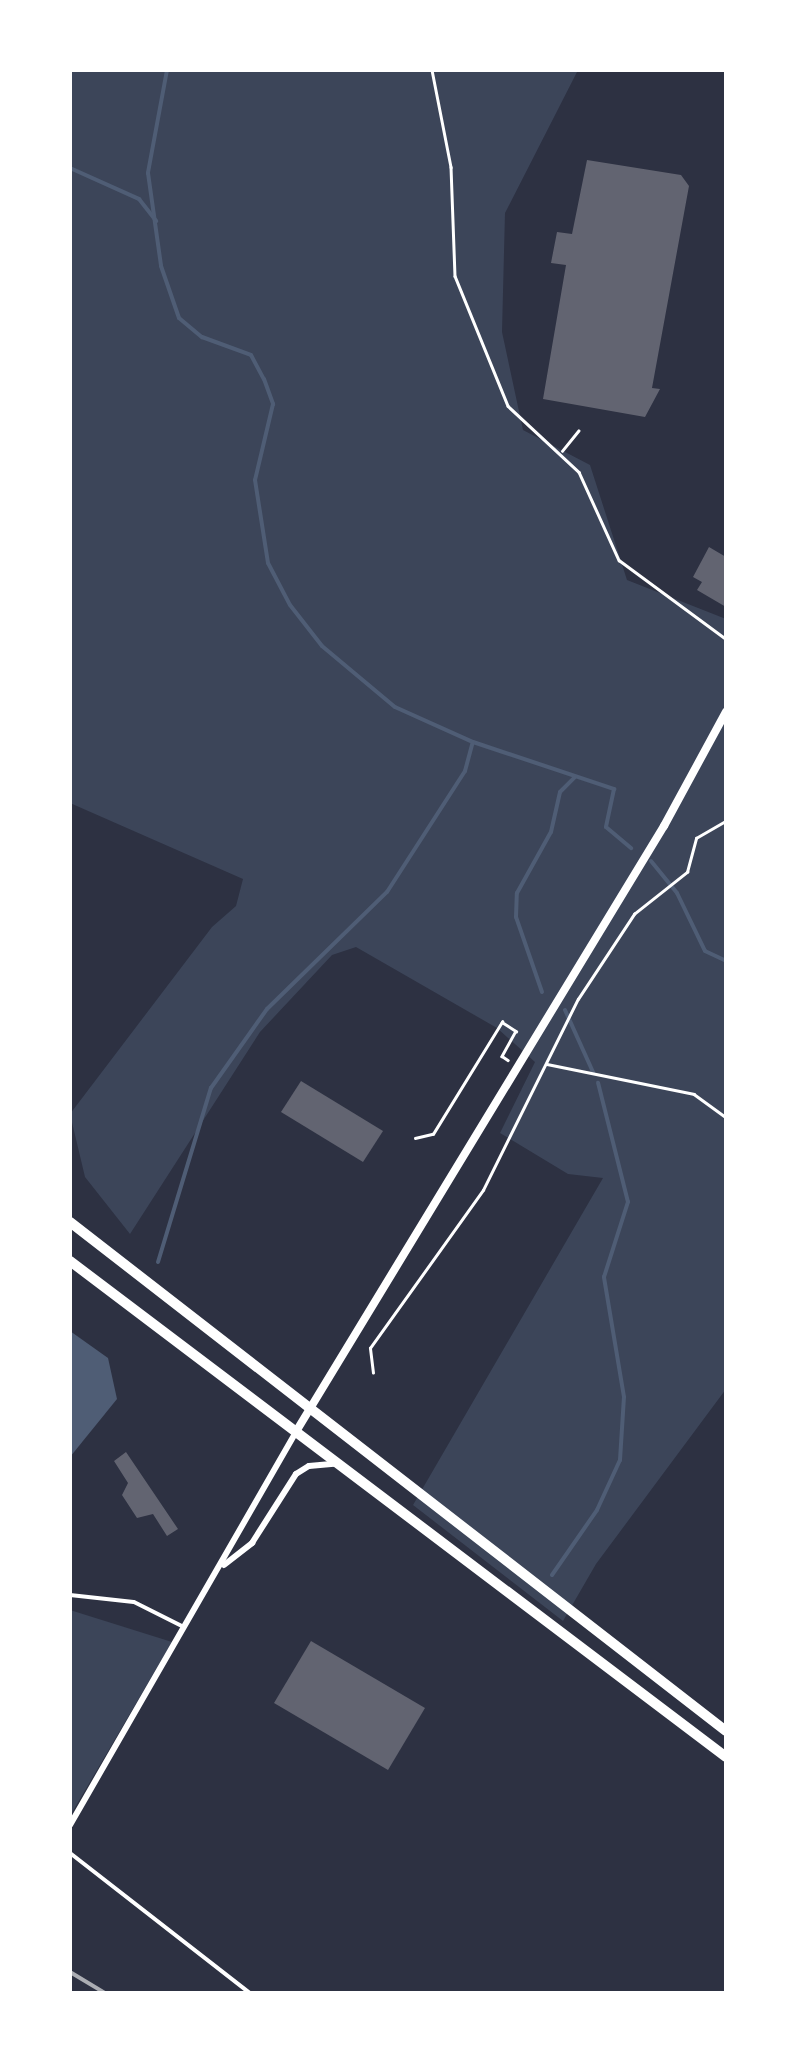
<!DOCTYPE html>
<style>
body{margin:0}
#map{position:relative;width:796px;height:2063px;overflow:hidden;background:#2d3142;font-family:"Space Grotesk",sans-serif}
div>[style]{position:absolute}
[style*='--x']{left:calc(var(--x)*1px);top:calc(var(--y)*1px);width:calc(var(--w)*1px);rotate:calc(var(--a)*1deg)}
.green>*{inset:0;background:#3c4559}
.water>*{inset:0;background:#4f5d75}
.stream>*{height:4px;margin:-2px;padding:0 2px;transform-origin:2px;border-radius:2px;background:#4f5d75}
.building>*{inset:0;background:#626471}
.path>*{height:2.5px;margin:-1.25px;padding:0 1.25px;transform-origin:1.25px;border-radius:1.25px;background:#fff}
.service>*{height:4px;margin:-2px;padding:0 2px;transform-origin:2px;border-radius:2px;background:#fff}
.minor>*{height:6px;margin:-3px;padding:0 3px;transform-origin:3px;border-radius:3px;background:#fff}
.tertiary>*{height:8px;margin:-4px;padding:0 4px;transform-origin:4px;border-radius:4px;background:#fff}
.primary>*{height:10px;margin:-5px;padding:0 5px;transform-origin:5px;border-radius:5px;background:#fff}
.rail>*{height:4px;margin:-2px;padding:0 2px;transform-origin:2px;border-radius:2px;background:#abadb3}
span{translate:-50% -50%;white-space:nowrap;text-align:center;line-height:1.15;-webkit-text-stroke:10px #fff;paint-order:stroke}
.frame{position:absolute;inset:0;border:72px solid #fff;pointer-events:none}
</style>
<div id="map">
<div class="green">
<i style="clip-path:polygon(70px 70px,577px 72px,505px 213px,502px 332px,523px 430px,590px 465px,627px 580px,726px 619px,726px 1389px,596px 1564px,563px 1621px,413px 1505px,603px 1178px,568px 1174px,500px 1133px,535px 1062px,497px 1028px,356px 947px,332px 955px,260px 1032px,130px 1234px,85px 1177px,70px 1114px,212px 927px,236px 906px,243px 879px,70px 803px)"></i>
<i style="clip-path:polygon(70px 1610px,172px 1642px,70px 1816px)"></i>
</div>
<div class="water">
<i style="clip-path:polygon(70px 1331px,108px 1358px,117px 1399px,70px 1457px)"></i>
</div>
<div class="stream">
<i style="--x:167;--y:70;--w:105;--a:100.5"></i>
<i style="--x:148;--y:173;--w:94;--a:82"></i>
<i style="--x:161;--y:266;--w:55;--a:70.9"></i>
<i style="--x:179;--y:318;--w:30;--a:40"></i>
<i style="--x:202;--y:337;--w:52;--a:20.2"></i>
<i style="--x:251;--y:355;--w:27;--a:62"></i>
<i style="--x:264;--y:379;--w:27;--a:70"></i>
<i style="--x:273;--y:404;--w:78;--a:103.3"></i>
<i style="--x:255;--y:480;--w:84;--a:81.1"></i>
<i style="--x:268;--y:563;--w:47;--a:62.4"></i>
<i style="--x:290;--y:605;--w:52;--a:52"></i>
<i style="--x:322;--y:646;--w:95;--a:39.9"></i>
<i style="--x:395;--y:707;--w:85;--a:24.2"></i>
<i style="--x:473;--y:742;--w:149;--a:18.4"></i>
<i style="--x:614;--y:789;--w:39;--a:102"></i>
<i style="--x:606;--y:827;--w:33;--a:40"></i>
<i style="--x:70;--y:168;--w:76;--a:24.2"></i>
<i style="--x:139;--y:199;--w:28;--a:52"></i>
<i style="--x:651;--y:861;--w:41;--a:50.9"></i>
<i style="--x:677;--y:893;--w:64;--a:64.2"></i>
<i style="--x:705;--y:951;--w:23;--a:25"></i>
<i style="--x:542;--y:992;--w:79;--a:-109.1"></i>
<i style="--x:516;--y:917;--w:24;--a:-88"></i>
<i style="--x:517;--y:893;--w:70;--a:-60.9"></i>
<i style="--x:551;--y:832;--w:41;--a:-77.3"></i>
<i style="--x:560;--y:792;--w:21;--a:-45"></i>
<i style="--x:565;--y:1010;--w:68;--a:65.7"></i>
<i style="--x:158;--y:1262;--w:182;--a:-73.1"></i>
<i style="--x:211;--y:1088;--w:97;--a:-54.7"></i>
<i style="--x:267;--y:1009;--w:168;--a:-44.3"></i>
<i style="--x:387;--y:892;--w:144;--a:-57.2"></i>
<i style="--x:465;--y:771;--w:30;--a:-75"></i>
<i style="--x:552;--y:1575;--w:79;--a:-55.3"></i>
<i style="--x:597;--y:1510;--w:55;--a:-65.3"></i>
<i style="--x:620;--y:1460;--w:63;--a:-86.4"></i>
<i style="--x:624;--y:1397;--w:122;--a:-99.5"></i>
<i style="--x:604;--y:1277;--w:79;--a:-72.3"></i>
<i style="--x:628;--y:1202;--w:123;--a:-104.1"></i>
</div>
<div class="building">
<i style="clip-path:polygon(587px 160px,681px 175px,689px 186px,652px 388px,660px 389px,645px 417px,543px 399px,566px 265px,551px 263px,557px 232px,572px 234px)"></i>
<i style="clip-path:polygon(709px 547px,726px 557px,726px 607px,697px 590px,702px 582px,693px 577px)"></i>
<i style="clip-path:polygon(301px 1081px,383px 1131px,363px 1162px,281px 1112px)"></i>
<i style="clip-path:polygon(126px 1452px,178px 1529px,167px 1536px,153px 1514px,137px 1518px,122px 1495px,128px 1483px,114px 1461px)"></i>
<i style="clip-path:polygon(311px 1641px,425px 1708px,388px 1770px,274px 1703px)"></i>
</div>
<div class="path">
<i style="--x:432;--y:70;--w:99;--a:78.9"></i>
<i style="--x:451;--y:167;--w:109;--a:87.9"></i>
<i style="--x:455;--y:276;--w:140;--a:67.8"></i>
<i style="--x:508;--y:406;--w:97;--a:42.9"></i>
<i style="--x:579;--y:472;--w:97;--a:65.6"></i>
<i style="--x:619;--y:560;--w:133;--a:36.4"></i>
<i style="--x:562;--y:451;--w:26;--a:-51"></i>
<i style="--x:547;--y:1064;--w:150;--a:11.5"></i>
<i style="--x:694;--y:1094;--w:39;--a:36"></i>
<i style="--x:415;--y:1138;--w:18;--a:-13"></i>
<i style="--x:433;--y:1134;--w:132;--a:-58.4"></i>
<i style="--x:502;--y:1022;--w:17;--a:33"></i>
<i style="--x:516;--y:1031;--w:29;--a:119"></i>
<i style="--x:502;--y:1056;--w:7;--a:34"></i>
<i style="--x:373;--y:1373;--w:25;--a:-97"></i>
<i style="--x:370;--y:1348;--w:194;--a:-54.4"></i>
<i style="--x:483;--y:1190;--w:213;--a:-63.6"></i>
<i style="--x:578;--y:999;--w:102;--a:-56.6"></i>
<i style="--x:634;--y:914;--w:68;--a:-38.4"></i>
<i style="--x:687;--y:872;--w:35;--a:-75"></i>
<i style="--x:696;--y:838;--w:34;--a:-30"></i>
</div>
<div class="service">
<i style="--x:70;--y:1595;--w:64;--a:6.2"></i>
<i style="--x:134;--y:1602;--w:54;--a:26.6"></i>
<i style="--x:70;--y:1853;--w:228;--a:37.9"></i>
</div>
<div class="minor">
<i style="--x:224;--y:1565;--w:36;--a:-38"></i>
<i style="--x:252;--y:1543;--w:82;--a:-57.5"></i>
<i style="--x:296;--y:1474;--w:15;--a:-32"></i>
<i style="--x:309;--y:1466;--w:25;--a:-5"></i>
<i style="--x:70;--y:1825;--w:455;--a:-60.1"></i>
</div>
<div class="tertiary">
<i style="--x:297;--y:1430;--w:707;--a:-58.72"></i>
<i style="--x:664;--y:826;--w:130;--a:-61.5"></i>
</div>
<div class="primary">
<i style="--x:70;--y:1222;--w:830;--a:37.81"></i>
<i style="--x:70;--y:1261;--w:822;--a:37.09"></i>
</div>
<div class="rail">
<i style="--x:70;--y:1972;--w:41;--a:31"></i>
</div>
<div class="frame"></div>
</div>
